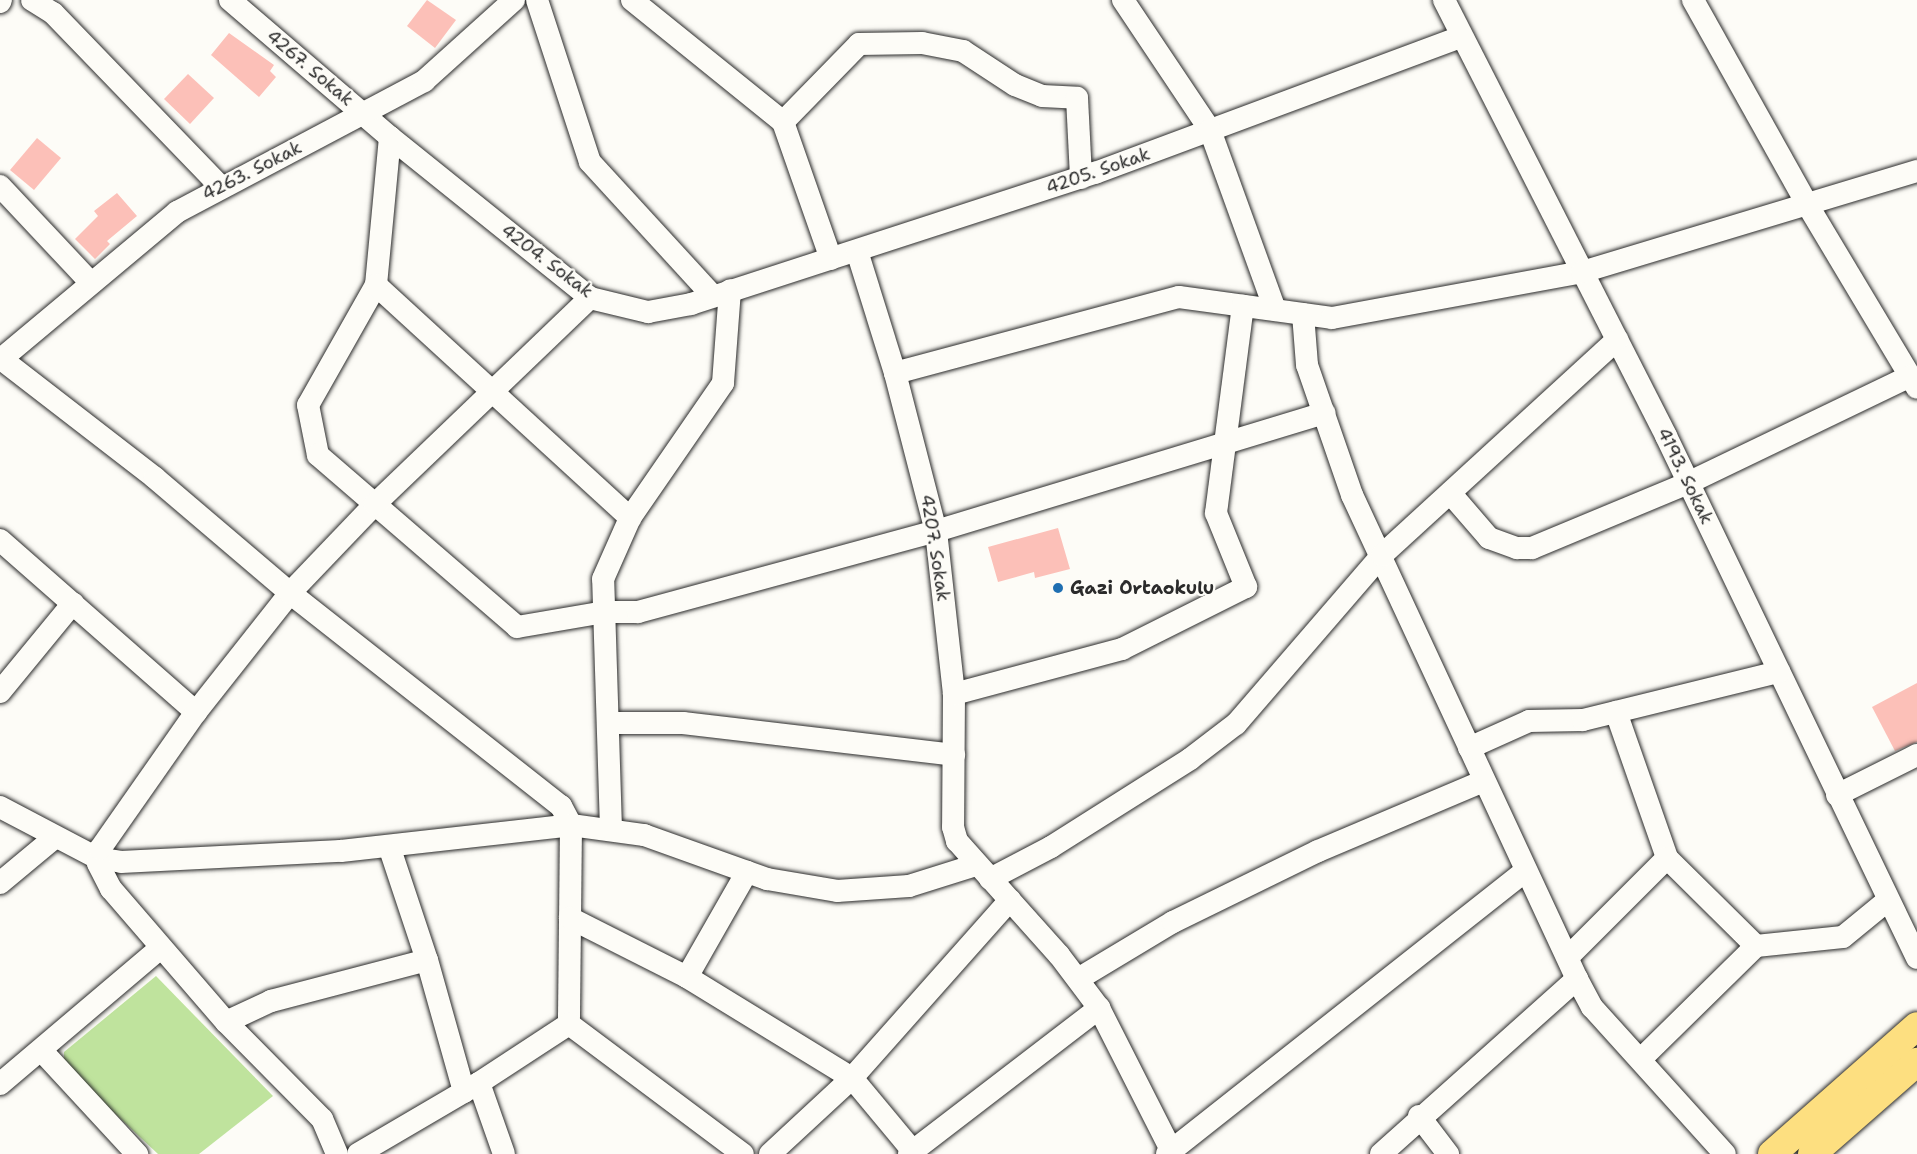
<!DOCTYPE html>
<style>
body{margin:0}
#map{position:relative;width:1917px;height:1154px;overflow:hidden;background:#fdfcf7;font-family:"Shantell Sans",sans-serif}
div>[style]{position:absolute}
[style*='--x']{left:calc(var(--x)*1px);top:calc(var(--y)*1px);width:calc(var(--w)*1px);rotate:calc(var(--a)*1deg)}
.green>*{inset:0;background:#bfe39d}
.building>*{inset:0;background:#fcc0b8}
.roads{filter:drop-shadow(0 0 2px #2b2b2b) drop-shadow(0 0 2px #2b2b2b)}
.minor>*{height:22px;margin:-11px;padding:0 11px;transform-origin:11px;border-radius:11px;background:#fdfcf7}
.major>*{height:28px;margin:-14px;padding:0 14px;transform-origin:14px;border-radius:14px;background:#fddf80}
.dots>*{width:16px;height:16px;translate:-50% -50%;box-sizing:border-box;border:3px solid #fdfcf7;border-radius:50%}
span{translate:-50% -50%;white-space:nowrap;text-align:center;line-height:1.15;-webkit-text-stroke:4.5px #fdfcf7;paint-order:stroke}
.street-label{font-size:18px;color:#2b2b2b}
.poi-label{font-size:18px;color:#2b2b2b;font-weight:700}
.left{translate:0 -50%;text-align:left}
</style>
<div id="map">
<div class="green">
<i style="clip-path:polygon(156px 976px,273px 1096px,199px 1154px,158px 1154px,64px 1066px,64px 1052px)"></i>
</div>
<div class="building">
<i style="clip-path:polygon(427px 0,456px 20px,435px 48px,407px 26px)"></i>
<i style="clip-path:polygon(229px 33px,274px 65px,270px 71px,276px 77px,259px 97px,211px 55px)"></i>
<i style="clip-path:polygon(188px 74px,214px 98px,190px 124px,164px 99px)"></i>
<i style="clip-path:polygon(37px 138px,61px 158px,34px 190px,10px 170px)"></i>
<i style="clip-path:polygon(117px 193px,137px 216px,107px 241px,110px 244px,95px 259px,75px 239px,98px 216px,94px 211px)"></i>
<i style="clip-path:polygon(1058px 528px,1070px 569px,1035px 578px,1034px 572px,998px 582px,988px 547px)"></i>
<i style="clip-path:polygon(1917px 683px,1917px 742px,1895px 751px,1872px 707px)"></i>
</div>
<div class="roads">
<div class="minor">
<i style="--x:32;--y:0;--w:25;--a:32"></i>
<i style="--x:53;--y:13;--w:242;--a:46"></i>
<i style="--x:230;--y:0;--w:211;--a:40.6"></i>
<i style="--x:390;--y:137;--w:257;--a:38.8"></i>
<i style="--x:590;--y:298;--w:60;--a:13.6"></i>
<i style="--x:648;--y:312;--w:44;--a:-10.5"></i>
<i style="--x:691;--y:304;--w:425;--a:-18"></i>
<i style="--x:1095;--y:173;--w:390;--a:-20.4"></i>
<i style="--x:537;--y:0;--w:170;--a:71.9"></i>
<i style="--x:590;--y:162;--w:182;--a:47.5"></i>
<i style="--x:632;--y:0;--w:194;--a:38.9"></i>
<i style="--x:783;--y:122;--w:145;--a:70.7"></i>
<i style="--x:1123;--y:0;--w:156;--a:56.2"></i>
<i style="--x:1210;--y:130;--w:191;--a:70.1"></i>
<i style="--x:1444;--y:0;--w:489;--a:63"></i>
<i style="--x:1666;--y:436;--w:579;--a:64.32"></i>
<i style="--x:1693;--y:0;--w:234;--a:60.8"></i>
<i style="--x:1807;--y:204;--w:214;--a:59.1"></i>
<i style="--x:0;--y:2;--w:2;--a:-63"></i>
<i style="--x:783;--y:122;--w:109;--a:-45.7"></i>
<i style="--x:859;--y:44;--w:63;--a:-0.9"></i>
<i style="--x:922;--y:43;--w:42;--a:11"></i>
<i style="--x:963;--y:51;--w:62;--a:33.2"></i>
<i style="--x:1015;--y:85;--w:29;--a:22"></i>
<i style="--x:1042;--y:96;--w:35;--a:3"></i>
<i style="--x:1077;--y:98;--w:80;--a:87.1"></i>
<i style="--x:390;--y:137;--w:149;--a:95.4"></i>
<i style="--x:376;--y:285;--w:138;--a:119.5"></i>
<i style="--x:308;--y:405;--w:51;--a:78.7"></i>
<i style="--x:318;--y:455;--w:263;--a:40.8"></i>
<i style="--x:517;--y:627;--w:89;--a:-9.7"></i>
<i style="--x:605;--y:612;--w:33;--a:0"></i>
<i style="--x:638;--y:612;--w:309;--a:-15.2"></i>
<i style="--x:936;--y:531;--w:406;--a:-16.9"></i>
<i style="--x:0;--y:186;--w:133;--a:46.8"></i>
<i style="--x:857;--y:251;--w:128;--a:72.7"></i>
<i style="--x:895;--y:373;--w:163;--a:75.5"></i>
<i style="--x:936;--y:531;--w:164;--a:83.7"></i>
<i style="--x:954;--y:694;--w:133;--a:90.4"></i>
<i style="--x:953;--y:827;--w:15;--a:74"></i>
<i style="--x:957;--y:841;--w:153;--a:48.2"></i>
<i style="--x:1059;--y:955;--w:66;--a:53"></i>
<i style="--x:1099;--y:1008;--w:164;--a:63.1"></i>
<i style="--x:376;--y:285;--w:345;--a:42.5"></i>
<i style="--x:1303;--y:314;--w:51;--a:85.5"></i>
<i style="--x:1307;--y:365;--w:138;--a:70.9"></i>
<i style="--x:1352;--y:495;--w:534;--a:65.07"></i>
<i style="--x:1577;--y:979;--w:32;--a:62"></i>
<i style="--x:1592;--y:1007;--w:198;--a:47.9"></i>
<i style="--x:0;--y:358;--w:196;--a:37.7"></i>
<i style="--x:155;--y:478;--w:177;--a:40.4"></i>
<i style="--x:290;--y:593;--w:345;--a:38.2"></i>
<i style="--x:561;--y:806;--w:21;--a:62"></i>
<i style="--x:571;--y:825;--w:199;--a:90.6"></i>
<i style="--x:569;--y:1024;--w:108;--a:146.8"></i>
<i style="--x:479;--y:1083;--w:140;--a:149.6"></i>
<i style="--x:0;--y:360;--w:231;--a:-39.9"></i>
<i style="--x:177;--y:212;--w:280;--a:-27.9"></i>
<i style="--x:424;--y:81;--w:121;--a:-42"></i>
<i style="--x:895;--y:373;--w:294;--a:-15"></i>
<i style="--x:1179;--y:297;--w:154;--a:7.8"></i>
<i style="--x:1332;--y:318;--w:254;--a:-10.4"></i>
<i style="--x:1582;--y:272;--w:350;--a:-16.8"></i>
<i style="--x:1451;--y:494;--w:58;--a:49.2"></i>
<i style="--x:1489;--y:538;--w:30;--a:20"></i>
<i style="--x:1517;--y:548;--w:15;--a:0"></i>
<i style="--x:1532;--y:548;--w:169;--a:-22.6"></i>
<i style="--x:1688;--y:483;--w:246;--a:-25.7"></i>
<i style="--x:0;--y:540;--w:261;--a:41.3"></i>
<i style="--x:0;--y:692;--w:115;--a:-50.6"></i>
<i style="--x:954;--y:694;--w:174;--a:-15"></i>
<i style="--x:1122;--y:649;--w:139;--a:-26.6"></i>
<i style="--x:1246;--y:587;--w:80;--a:-112.1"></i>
<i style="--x:1216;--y:513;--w:209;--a:-82.6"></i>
<i style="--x:1616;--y:712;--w:155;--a:70.7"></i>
<i style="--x:1667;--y:858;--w:125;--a:44.7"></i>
<i style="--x:609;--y:723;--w:74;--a:0"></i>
<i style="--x:683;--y:723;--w:273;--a:6.7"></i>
<i style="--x:1469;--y:748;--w:66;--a:-24.2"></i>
<i style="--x:1529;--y:721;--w:54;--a:-1.1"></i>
<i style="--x:1583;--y:720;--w:202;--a:-13.8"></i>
<i style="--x:1837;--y:795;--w:89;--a:-26.6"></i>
<i style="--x:0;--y:807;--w:110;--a:27.7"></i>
<i style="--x:97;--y:858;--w:24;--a:9"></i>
<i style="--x:121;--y:862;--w:220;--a:-2.9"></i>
<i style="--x:341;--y:851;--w:231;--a:-6.4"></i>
<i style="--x:571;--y:825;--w:74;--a:7.8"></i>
<i style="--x:644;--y:835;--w:131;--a:19.7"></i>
<i style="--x:767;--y:879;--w:71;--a:9.7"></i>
<i style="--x:837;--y:891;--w:72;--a:-4"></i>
<i style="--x:909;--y:886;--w:70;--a:-17.4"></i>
<i style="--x:611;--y:829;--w:250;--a:-91.8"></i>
<i style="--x:603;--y:579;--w:67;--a:-66.1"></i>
<i style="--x:630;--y:518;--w:164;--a:-55.4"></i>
<i style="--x:723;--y:383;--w:93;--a:-85.7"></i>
<i style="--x:389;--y:846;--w:120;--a:71.6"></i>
<i style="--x:427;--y:960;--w:137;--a:74.3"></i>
<i style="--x:990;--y:879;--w:69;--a:-27.7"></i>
<i style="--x:1051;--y:847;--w:165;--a:-32.3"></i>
<i style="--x:1190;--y:759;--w:58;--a:-37.3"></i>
<i style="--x:1236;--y:724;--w:223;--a:-49.2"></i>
<i style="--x:1382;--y:555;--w:319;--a:-42.5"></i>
<i style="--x:0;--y:883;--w:70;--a:-39.8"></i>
<i style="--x:570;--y:918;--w:131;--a:26.8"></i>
<i style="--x:687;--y:977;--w:193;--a:31.5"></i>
<i style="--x:852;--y:1078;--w:94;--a:50.2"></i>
<i style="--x:1568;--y:957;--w:140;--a:-45"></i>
<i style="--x:687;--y:977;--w:121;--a:-60.3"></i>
<i style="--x:1078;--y:979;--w:111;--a:-31"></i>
<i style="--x:1173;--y:922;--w:161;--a:-26.1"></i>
<i style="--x:1318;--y:851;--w:180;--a:-22.9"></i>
<i style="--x:226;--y:1022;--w:50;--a:-25"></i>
<i style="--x:271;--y:1001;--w:161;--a:-14.7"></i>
<i style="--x:569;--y:1024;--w:217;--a:36.8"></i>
<i style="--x:41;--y:1050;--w:142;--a:47.3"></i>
<i style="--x:1641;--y:1059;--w:161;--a:-44.5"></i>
<i style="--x:1756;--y:946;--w:87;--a:-5.9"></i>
<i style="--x:1843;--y:937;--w:58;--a:-39.4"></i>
<i style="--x:479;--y:1083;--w:75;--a:70.6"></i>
<i style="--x:0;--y:1084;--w:209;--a:-40.3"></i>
<i style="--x:1419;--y:1116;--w:48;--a:52.7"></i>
<i style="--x:337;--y:1154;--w:38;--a:-113"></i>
<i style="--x:322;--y:1119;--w:136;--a:-134.7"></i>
<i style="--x:226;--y:1022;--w:176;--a:-130.8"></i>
<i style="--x:111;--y:889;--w:29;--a:-117"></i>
<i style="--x:98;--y:863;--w:14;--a:-82"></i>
<i style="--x:100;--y:849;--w:167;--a:-55"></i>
<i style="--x:196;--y:712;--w:152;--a:-51.7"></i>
<i style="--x:290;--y:593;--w:123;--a:-46.3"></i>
<i style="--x:375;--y:504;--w:298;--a:-43.8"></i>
<i style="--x:770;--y:1154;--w:112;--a:-42.8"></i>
<i style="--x:852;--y:1078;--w:238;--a:-48.4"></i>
<i style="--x:909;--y:1154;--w:240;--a:-37.5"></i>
<i style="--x:1167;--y:1154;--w:456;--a:-38.3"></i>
<i style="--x:1381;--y:1154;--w:263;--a:-41.8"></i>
</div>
<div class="major">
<i style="--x:1772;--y:1154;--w:193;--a:-41.4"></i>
<i style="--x:1812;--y:1154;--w:140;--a:-41.2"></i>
</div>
</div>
<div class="dots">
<i style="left:1058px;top:588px;background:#1f6fb2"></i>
</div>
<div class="street-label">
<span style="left:310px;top:68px;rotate:40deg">4267. Sokak</span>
<span style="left:252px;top:171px;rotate:-27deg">4263. Sokak</span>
<span style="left:1098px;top:171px;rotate:-19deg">4205. Sokak</span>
<span style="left:547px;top:261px;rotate:37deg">4204. Sokak</span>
<span style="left:1685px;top:476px;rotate:64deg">4193. Sokak</span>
<span style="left:935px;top:548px;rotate:81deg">4207. Sokak</span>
</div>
<div class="poi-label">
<span class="left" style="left:1070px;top:588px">Gazi Ortaokulu</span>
</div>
</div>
